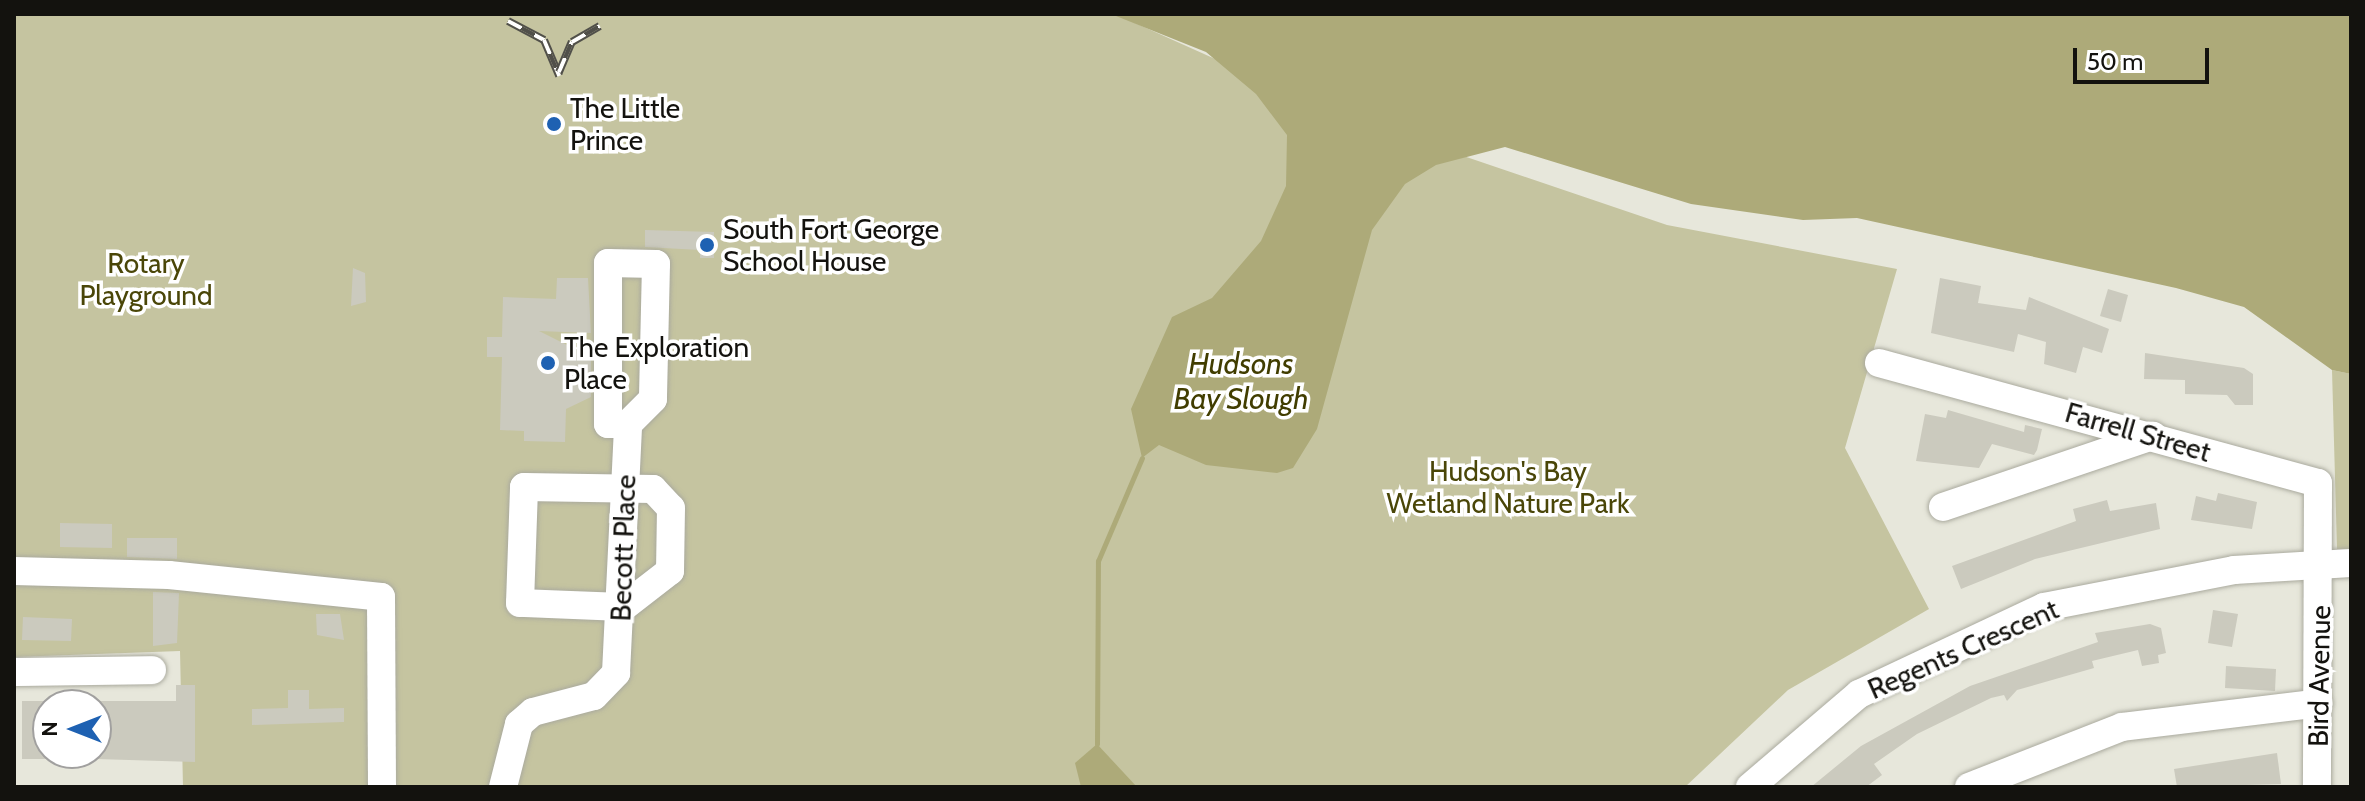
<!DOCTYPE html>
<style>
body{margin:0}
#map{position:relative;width:2365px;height:801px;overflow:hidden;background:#e7e7db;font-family:Cabin,sans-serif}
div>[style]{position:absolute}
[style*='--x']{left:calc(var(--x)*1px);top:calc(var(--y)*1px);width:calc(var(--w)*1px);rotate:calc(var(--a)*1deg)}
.green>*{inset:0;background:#c5c4a0}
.water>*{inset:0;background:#adaa79}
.stream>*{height:5px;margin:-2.5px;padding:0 2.5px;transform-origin:2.5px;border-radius:2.5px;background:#adaa79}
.building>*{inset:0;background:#cbcabe}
.roads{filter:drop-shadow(0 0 2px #aaaa9e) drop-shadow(0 0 2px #aaaa9e)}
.minor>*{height:28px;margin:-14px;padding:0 14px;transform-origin:14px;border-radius:14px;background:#fff}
.rail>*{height:8px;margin-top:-4px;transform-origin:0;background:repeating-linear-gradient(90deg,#fff 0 15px,#51504a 0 30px);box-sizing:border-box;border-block:2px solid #51504a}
.dots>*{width:22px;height:22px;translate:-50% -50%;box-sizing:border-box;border:4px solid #fff;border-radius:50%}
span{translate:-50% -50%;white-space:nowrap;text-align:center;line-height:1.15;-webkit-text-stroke:7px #fff;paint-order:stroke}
.poi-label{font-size:28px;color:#13120e}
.left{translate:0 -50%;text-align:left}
.park-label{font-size:28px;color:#4a4608}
.street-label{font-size:28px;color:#13120e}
.water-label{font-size:30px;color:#413d00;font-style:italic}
.frame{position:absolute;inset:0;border:16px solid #13120e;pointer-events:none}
.north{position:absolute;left:32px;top:689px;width:80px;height:80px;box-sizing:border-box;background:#fff;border:2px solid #a1a09f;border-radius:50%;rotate:270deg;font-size:22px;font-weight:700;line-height:32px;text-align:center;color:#13120e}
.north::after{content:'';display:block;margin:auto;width:28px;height:36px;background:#1e61b2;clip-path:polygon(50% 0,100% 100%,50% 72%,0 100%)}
.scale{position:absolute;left:2073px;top:48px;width:136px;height:36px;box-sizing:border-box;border:4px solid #13120e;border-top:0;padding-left:10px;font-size:24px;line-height:28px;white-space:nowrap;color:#13120e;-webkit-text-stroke:6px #fff;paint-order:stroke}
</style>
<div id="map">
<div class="green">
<i style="clip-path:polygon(14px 14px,1115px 14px,1331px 111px,1667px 225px,1897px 269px,1845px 448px,1929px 609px,1788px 690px,1685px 787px,183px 787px,180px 651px,14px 657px)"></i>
<i style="clip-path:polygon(2332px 370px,2351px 374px,2351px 549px,2337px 549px)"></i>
</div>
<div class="water">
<i style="clip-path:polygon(1111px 14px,2351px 14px,2351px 374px,2332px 370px,2244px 307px,2176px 288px,1857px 218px,1803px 220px,1691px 204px,1505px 147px,1436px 165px,1405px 184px,1372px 230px,1317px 429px,1293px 468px,1277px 473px,1206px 465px,1159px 445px,1142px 458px,1131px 409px,1172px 317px,1212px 298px,1261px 241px,1286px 186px,1287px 135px,1256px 94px,1206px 52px)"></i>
<i style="clip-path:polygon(1097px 744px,1137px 787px,1081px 787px,1075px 763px)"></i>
</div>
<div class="stream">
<i style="--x:1097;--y:744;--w:183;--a:-89.7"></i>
<i style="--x:1098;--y:561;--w:112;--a:-66.9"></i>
</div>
<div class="building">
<i style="clip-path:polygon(645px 230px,714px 232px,714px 258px,700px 258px,700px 250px,645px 247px)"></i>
<i style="clip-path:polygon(353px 268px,365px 273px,366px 302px,351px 306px)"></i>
<i style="clip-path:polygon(557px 278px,588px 278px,591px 333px,539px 331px,591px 357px,591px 397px,566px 409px,565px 442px,524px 441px,524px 431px,500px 430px,502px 357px,487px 357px,487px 337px,502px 337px,503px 297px,556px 299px)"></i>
<i style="clip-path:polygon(1940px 278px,1981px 286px,1978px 303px,2026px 310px,2029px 297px,2109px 329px,2102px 353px,2083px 347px,2076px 373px,2044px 364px,2046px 342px,2018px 334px,2014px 352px,1931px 333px)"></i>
<i style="clip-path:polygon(2108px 289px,2128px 295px,2121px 322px,2100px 316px)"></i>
<i style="clip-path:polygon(2145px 353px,2244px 368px,2253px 374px,2253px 405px,2235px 405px,2227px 395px,2185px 394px,2185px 380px,2144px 379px)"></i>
<i style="clip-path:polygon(1948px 410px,2024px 432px,2025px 425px,2042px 429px,2037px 450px,2034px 455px,1992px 444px,1979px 468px,1916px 461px,1925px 414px,1946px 418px)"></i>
<i style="clip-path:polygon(2218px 493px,2257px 502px,2252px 529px,2191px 520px,2196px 496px,2216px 501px)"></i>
<i style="clip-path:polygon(2107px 500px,2110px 511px,2156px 503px,2160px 529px,2035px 559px,1961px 589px,1952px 566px,2076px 521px,2073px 509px)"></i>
<i style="clip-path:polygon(60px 523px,112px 524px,112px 548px,60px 547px)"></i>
<i style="clip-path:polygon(127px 538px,177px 538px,177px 559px,127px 557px)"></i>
<i style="clip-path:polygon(153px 592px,179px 593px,177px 643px,153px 646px)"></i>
<i style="clip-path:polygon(2213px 610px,2238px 614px,2232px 647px,2208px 643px)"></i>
<i style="clip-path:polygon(316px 614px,340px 614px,344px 640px,317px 635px)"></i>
<i style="clip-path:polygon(23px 617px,72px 619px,71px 641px,22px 640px)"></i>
<i style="clip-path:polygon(2150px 624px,2161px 628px,2166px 653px,2158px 655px,2159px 663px,2142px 666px,2138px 650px,2092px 661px,2094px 668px,2017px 690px,2007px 701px,2004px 695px,1991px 698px,1917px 734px,1874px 764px,1882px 775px,1866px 787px,1811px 787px,1861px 746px,1970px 686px,2098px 642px,2095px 633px)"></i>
<i style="clip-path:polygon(2226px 666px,2276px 669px,2275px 691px,2225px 688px)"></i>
<i style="clip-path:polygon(176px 685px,195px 685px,195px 762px,96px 759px,96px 701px,176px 701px)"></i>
<i style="clip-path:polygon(288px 690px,309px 690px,309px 709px,344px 708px,344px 722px,252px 725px,252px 709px,288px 708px)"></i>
<i style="clip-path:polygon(22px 701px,48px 701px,48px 759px,22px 759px)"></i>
<i style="clip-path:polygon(2277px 753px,2281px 784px,2177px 787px,2174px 769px)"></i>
</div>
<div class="roads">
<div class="minor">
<i style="--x:1879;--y:363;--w:455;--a:15.3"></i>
<i style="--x:2318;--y:483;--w:304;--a:90.2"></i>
<i style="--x:1943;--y:507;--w:222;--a:-18.7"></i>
<i style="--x:14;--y:571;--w:155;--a:1.5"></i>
<i style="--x:169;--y:575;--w:213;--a:5.9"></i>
<i style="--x:381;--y:597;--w:190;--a:89.7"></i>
<i style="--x:621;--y:607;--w:101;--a:-177.7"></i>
<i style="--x:520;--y:603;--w:116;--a:-88"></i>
<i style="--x:524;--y:487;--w:129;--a:0.9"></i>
<i style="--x:653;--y:489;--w:26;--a:47"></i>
<i style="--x:671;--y:508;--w:63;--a:90.9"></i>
<i style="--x:670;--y:571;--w:62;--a:142.2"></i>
<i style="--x:14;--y:672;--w:138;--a:-0.8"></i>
<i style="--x:503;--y:787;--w:65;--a:-75.7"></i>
<i style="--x:519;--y:724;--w:18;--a:-41"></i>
<i style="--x:533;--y:712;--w:63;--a:-14.7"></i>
<i style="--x:594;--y:696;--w:32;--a:-46"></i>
<i style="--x:616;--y:673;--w:249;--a:-87.2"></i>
<i style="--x:628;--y:424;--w:20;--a:180"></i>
<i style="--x:608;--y:424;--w:161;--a:-90"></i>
<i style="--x:608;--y:263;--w:48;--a:1.2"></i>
<i style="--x:656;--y:264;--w:135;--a:91.3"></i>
<i style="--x:653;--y:399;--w:35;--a:135"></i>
<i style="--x:1750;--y:787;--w:143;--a:-40.5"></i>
<i style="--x:1859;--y:694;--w:204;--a:-25.2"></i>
<i style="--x:2044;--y:607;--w:194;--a:-11"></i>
<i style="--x:2234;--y:570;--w:117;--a:-3.4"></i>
<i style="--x:1969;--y:787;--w:164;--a:-21.4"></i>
<i style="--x:2122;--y:727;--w:198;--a:-6.9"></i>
</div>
</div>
<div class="rail">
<i style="--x:508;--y:21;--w:41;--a:27.8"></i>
<i style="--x:544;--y:40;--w:39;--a:67"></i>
<i style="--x:559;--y:72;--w:33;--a:-67"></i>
<i style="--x:572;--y:42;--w:32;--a:-30"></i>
</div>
<div class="dots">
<i style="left:554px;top:124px;background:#1e61b2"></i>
<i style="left:707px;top:245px;background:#1e61b2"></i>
<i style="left:548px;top:363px;background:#1e61b2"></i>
</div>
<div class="poi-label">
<span class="left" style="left:570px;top:124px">The Little<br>Prince</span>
<span class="left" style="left:723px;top:245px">South Fort George<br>School House</span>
<span class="left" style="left:564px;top:363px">The Exploration<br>Place</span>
</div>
<div class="park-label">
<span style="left:146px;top:279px">Rotary<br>Playground</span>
<span style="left:1508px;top:487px">Hudson's Bay<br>Wetland Nature Park</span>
</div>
<div class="street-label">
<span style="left:2138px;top:432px;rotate:16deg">Farrell Street</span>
<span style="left:623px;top:548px;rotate:-88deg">Becott Place</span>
<span style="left:1963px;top:649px;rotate:-24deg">Regents Crescent</span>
<span style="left:2319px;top:676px;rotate:-89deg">Bird Avenue</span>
</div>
<div class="water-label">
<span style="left:1241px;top:381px">Hudsons<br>Bay Slough</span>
</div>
<div class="frame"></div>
<div class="north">N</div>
<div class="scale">50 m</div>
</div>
